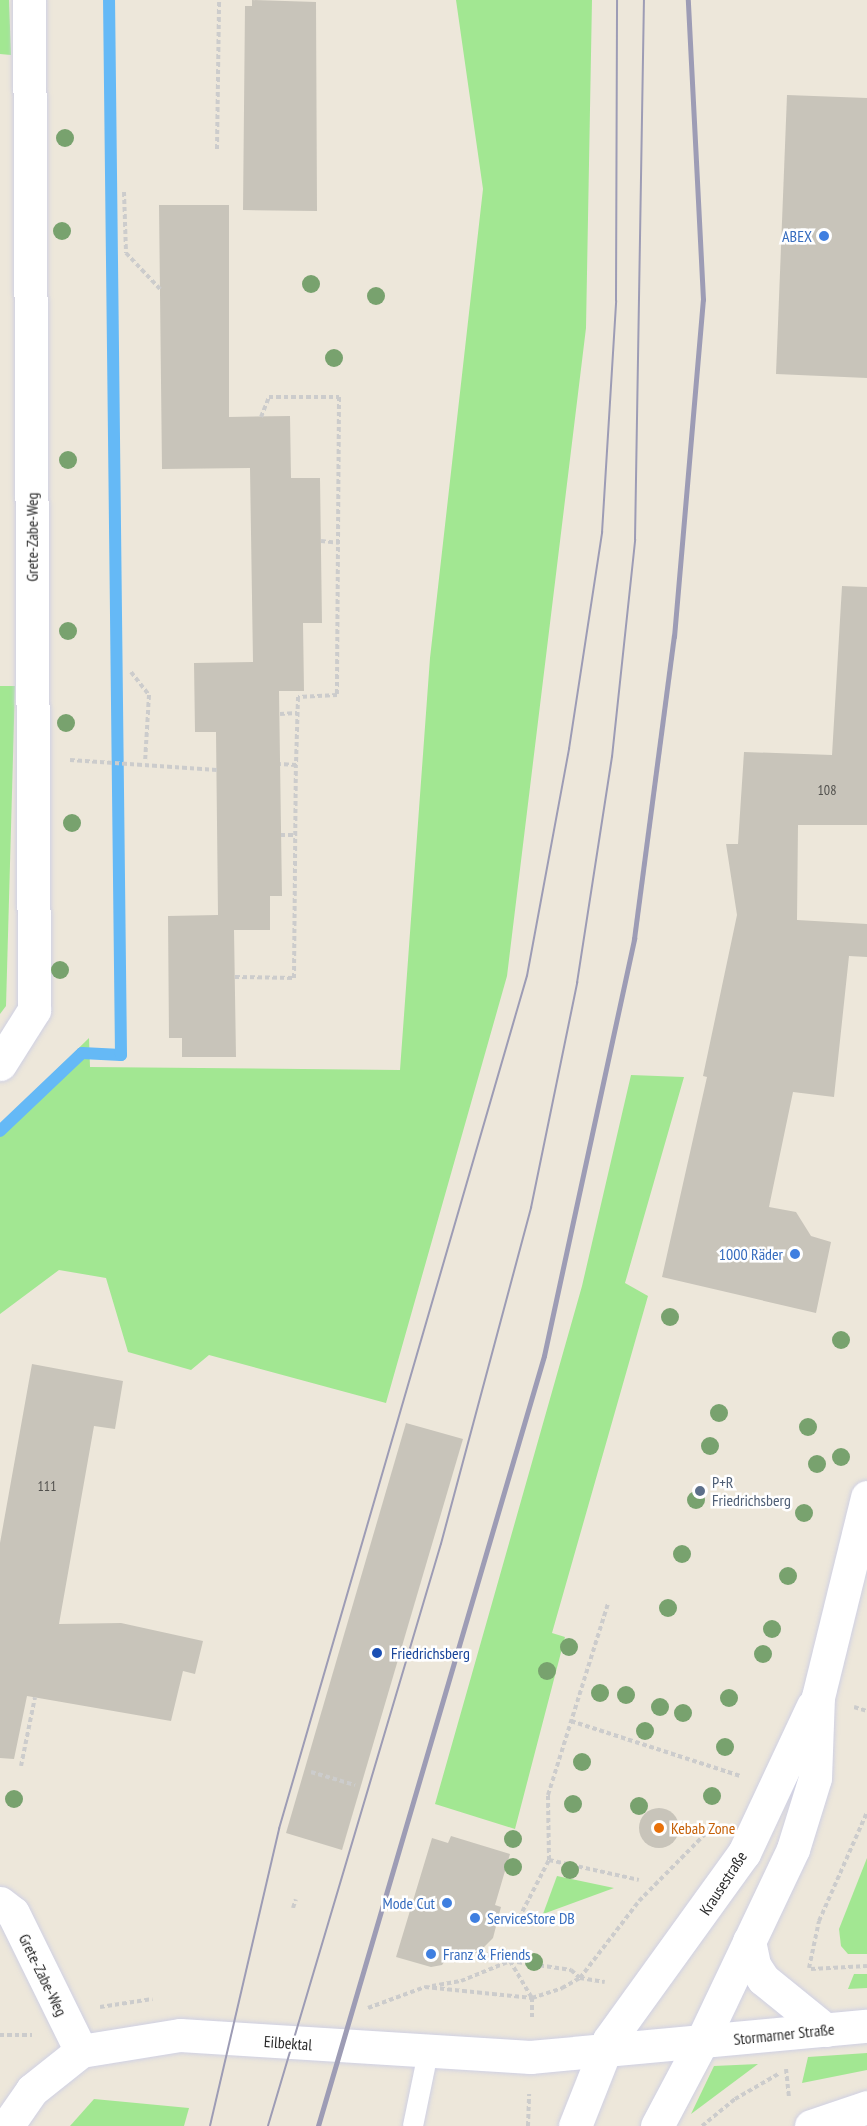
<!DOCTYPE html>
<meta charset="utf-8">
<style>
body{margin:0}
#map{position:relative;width:867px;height:2126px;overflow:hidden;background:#ede7da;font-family:"PT Sans Narrow",sans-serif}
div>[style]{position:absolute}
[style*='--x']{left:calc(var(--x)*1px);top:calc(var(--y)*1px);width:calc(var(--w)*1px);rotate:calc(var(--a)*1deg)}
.green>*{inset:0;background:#a2e792}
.stream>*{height:12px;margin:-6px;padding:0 6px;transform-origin:6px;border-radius:6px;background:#65b9f6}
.building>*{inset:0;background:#c8c4ba}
.round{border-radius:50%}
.path>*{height:4px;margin-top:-2px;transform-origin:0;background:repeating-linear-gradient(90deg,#ccc 0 4.5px,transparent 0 7.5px)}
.roads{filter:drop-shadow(0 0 2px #cfd0e3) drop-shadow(0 0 2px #cfd0e3)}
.service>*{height:20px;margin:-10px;padding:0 10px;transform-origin:10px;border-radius:10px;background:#fff}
.minor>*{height:33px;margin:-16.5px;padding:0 16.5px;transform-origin:16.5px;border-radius:16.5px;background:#fff}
.tertiary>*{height:33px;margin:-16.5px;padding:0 16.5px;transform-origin:16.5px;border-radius:16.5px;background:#fff}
.secondary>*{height:33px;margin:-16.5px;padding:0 16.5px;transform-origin:16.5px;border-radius:16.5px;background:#fff}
.tram>*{height:1.5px;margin:-0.75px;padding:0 0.75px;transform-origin:0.75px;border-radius:0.75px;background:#9d9cb5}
.rail>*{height:4.5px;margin:-2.25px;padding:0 2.25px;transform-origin:2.25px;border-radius:2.25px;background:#9d9cb5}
.trees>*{width:18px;height:18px;margin:-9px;border-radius:50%;background:#78a26e}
.dots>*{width:16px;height:16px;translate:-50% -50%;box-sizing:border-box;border:3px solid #fff;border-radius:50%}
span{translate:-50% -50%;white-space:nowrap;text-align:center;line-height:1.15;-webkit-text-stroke:5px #fff;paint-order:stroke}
.number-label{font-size:14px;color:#51504d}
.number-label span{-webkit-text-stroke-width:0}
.shop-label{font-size:16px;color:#366cbe}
.right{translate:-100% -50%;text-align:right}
.left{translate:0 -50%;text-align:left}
.street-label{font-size:16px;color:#292929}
.service-label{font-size:16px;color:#4e5e75}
.transit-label{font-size:16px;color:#164399}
.food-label{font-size:16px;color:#c56008}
</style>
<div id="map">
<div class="green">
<i style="clip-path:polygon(0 0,9px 0,11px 55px,0 54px)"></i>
<i style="clip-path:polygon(456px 0,592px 0,586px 328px,507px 976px,386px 1403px,209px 1355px,191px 1370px,128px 1352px,106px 1278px,59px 1270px,0 1314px,0 1125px,89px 1038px,90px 1067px,400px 1070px,430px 658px,483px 189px)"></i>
<i style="clip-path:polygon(0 686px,15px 686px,6px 1006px,0 1014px)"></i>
<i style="clip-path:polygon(631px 1075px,684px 1077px,625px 1283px,648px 1296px,552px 1633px,565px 1637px,515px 1829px,435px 1804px,582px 1286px)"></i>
<i style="clip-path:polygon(867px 1858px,867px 1954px,848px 1954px,841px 1946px,839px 1929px)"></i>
<i style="clip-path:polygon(557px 1876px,614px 1888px,543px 1914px)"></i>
<i style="clip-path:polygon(854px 1974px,867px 1974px,867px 1988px,848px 1989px)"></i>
<i style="clip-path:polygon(867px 2053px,867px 2070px,802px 2083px,808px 2057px)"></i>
<i style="clip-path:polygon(758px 2064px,691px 2114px,714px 2066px)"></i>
<i style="clip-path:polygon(94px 2099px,189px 2108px,184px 2126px,70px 2126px)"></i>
</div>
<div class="stream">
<i style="--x:0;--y:1131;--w:113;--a:-43.6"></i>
<i style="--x:82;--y:1053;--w:39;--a:3"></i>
<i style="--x:121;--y:1055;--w:1055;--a:-90.65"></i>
</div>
<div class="building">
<i style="clip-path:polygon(252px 0,316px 2px,317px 211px,243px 210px,245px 6px,252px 6px)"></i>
<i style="clip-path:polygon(787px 95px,867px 98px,867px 378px,776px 374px)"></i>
<i style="clip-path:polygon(159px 205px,229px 205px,229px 417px,290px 416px,291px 478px,320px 478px,322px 623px,303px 623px,304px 691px,279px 691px,282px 896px,270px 896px,270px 930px,234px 930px,236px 1057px,182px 1057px,182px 1038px,169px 1038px,168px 916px,218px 915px,216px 732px,195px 732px,194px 663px,253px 662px,250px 468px,162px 469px)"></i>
<i style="clip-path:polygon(842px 586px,867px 587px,867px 825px,798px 825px,797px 920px,867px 924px,867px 957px,849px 956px,834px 1097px,793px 1092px,769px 1207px,796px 1212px,811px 1236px,831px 1242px,816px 1313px,662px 1277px,707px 1077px,703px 1076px,737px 915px,726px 844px,738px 844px,744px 752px,832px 755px)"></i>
<i style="clip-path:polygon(32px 1364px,123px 1381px,115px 1429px,94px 1426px,59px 1624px,121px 1623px,203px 1641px,195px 1674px,183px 1671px,171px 1721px,27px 1696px,14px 1759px,0 1758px,0 1543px)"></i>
<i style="clip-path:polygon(406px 1423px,463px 1439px,342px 1850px,286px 1833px)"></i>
<i class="round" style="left:639px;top:1808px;width:40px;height:40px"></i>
<i style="clip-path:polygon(451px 1836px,510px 1854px,495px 1905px,501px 1907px,493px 1938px,479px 1952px,461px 1958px,449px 1955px,442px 1965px,431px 1967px,396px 1957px,432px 1838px,448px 1843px)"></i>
</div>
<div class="path">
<i style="--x:217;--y:149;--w:149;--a:-89.2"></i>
<i style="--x:124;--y:192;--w:61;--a:88.1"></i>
<i style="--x:126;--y:253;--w:50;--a:46.6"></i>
<i style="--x:261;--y:417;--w:22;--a:-68"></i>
<i style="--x:269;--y:397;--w:70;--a:0"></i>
<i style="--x:339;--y:397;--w:298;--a:90.4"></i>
<i style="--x:337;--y:695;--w:39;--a:177"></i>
<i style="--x:298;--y:697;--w:68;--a:91.7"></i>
<i style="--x:321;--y:541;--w:18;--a:6"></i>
<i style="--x:131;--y:672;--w:29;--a:52"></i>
<i style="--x:149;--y:695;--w:67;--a:93.4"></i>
<i style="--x:280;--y:714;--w:17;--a:-3"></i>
<i style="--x:70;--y:760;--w:147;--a:3.9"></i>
<i style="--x:281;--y:835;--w:15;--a:0"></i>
<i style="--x:235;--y:977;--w:59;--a:1"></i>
<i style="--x:294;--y:978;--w:213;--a:-89.5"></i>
<i style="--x:296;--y:765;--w:16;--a:-176"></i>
<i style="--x:854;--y:1707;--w:14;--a:17"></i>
<i style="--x:571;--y:1721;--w:178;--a:18"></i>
<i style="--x:21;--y:1766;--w:70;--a:-78.5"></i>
<i style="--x:311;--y:1772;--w:46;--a:16.5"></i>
<i style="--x:549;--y:1860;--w:92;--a:12.5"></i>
<i style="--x:293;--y:1908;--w:9;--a:-72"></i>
<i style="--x:519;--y:1918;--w:65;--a:-62.7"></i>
<i style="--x:549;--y:1860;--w:65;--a:-90.9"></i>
<i style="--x:548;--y:1795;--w:200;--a:-72.6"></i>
<i style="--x:479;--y:1952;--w:32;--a:16"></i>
<i style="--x:510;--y:1961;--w:43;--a:59.3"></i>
<i style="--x:532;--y:1998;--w:22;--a:90"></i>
<i style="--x:809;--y:1968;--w:48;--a:-78"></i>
<i style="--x:819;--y:1921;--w:119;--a:-66.2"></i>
<i style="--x:811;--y:1969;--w:56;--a:-3.1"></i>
<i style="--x:432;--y:1986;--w:29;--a:-10"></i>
<i style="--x:461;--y:1981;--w:53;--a:-22.2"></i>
<i style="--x:510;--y:1961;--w:62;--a:8.4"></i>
<i style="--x:571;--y:1970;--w:12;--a:42"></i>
<i style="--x:580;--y:1978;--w:25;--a:9"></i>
<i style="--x:100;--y:2007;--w:53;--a:-8.7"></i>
<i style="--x:368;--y:2008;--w:61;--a:-20.2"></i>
<i style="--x:425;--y:1987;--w:108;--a:5.9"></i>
<i style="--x:532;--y:1998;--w:32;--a:-18"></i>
<i style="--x:562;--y:1988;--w:21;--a:-29"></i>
<i style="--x:580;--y:1978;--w:97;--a:-52.5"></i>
<i style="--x:639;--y:1901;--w:107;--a:-45.4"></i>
<i style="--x:0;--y:2035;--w:32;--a:0"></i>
<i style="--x:786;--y:2069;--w:29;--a:84"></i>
<i style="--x:528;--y:2126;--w:32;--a:-88"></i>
<i style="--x:702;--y:2126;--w:43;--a:-39.3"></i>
<i style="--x:735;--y:2099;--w:52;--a:-30"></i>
</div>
<div class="roads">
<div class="service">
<i style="--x:413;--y:2126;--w:75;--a:-78.4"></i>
</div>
<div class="minor">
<i style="--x:0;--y:1064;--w:64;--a:-57.8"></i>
<i style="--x:34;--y:1010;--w:1010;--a:-90.28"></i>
<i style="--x:0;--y:1903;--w:16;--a:38"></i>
<i style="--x:13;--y:1913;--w:154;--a:63.8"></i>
</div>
<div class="tertiary">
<i style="--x:749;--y:1941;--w:25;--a:78"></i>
<i style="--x:754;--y:1965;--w:17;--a:57"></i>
<i style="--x:763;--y:1979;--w:81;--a:39"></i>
<i style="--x:7;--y:2126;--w:44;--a:-55.2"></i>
<i style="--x:32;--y:2090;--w:63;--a:-38.5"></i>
<i style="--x:81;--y:2051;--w:100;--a:-9.2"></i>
<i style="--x:180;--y:2035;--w:351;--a:3.6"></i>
<i style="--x:530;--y:2057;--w:338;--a:-5.3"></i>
<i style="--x:811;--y:2126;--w:59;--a:-18.7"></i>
</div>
<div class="secondary">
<i style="--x:575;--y:2126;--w:92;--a:-68.4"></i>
<i style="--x:609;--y:2040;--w:231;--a:-54.2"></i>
<i style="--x:744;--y:1853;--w:162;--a:-64.9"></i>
<i style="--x:657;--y:2126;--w:94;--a:-62.1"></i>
<i style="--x:701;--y:2043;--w:215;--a:-64.6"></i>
<i style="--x:793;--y:1849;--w:74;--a:-72.8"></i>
<i style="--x:815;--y:1778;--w:81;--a:-87.9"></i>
<i style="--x:818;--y:1697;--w:206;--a:-76.2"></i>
</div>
</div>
<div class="tram">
<i style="--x:210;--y:2126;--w:305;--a:-76.9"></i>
<i style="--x:279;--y:1829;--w:888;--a:-73.79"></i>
<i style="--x:527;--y:976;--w:231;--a:-79.5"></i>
<i style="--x:569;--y:749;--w:219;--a:-81.3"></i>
<i style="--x:602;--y:533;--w:232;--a:-86.5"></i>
<i style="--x:616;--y:301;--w:301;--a:-89.8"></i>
<i style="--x:268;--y:2126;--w:607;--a:-73.45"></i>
<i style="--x:441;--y:1544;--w:348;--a:-75"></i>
<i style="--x:531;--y:1208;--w:230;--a:-78.4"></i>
<i style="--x:577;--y:983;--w:229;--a:-81.2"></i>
<i style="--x:612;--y:757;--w:218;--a:-83.9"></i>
<i style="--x:635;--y:540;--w:540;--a:-89.05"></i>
</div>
<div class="rail">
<i style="--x:318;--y:2126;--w:802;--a:-73.64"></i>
<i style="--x:544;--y:1356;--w:427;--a:-77.8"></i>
<i style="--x:634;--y:939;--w:305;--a:-82.5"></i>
<i style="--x:674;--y:637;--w:338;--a:-85.1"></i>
<i style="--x:703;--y:300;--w:300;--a:-92.9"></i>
</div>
<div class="trees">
<i style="left:65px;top:138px"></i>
<i style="left:62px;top:231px"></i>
<i style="left:311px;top:284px"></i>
<i style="left:376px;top:296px"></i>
<i style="left:334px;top:358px"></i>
<i style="left:68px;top:460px"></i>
<i style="left:68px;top:631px"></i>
<i style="left:66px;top:723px"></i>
<i style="left:72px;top:823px"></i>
<i style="left:60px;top:970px"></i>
<i style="left:670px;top:1317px"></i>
<i style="left:841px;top:1340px"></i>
<i style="left:719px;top:1413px"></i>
<i style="left:808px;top:1427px"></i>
<i style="left:710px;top:1446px"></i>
<i style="left:841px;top:1457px"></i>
<i style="left:817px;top:1464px"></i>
<i style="left:696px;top:1500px"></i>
<i style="left:804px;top:1513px"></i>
<i style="left:682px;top:1554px"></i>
<i style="left:788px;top:1576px"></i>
<i style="left:668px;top:1608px"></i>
<i style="left:772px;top:1629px"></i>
<i style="left:569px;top:1647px"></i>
<i style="left:763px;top:1654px"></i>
<i style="left:547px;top:1671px"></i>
<i style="left:600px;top:1693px"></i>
<i style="left:626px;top:1695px"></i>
<i style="left:729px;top:1698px"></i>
<i style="left:660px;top:1707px"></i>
<i style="left:683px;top:1713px"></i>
<i style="left:645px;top:1731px"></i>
<i style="left:725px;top:1747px"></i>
<i style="left:582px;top:1762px"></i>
<i style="left:712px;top:1796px"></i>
<i style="left:14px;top:1799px"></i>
<i style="left:573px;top:1804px"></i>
<i style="left:639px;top:1806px"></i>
<i style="left:513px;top:1839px"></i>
<i style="left:513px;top:1867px"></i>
<i style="left:570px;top:1870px"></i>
<i style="left:534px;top:1962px"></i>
</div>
<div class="dots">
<i style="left:824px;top:236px;background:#3f7fe0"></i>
<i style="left:795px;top:1254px;background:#3f7fe0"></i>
<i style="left:700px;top:1491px;background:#5c6f8a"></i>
<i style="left:377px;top:1653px;background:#1a4fb4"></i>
<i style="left:659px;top:1828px;background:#e8710a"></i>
<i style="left:447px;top:1903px;background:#3f7fe0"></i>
<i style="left:475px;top:1918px;background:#3f7fe0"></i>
<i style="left:431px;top:1954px;background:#3f7fe0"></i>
</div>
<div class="number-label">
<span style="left:827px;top:790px">108</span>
<span style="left:47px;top:1486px">111</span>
</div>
<div class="shop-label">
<span class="right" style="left:812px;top:236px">ABEX</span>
<span class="right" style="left:783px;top:1254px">1000 Räder</span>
<span class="right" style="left:435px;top:1903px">Mode Cut</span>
<span class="left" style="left:487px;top:1918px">ServiceStore DB</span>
<span class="left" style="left:443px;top:1954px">Franz &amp; Friends</span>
</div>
<div class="street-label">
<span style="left:32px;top:537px;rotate:-90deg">Grete-Zabe-Weg</span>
<span style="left:723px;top:1883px;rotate:-57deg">Krausestraße</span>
<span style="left:43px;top:1975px;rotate:64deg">Grete-Zabe-Weg</span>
<span style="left:784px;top:2034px;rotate:-6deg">Stormarner Straße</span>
<span style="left:288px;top:2043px;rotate:4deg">Eilbektal</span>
</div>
<div class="service-label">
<span class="left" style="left:712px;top:1491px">P+R<br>Friedrichsberg</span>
</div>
<div class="transit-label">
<span class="left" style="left:391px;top:1653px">Friedrichsberg</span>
</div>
<div class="food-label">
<span class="left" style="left:671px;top:1828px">Kebab Zone</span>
</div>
</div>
